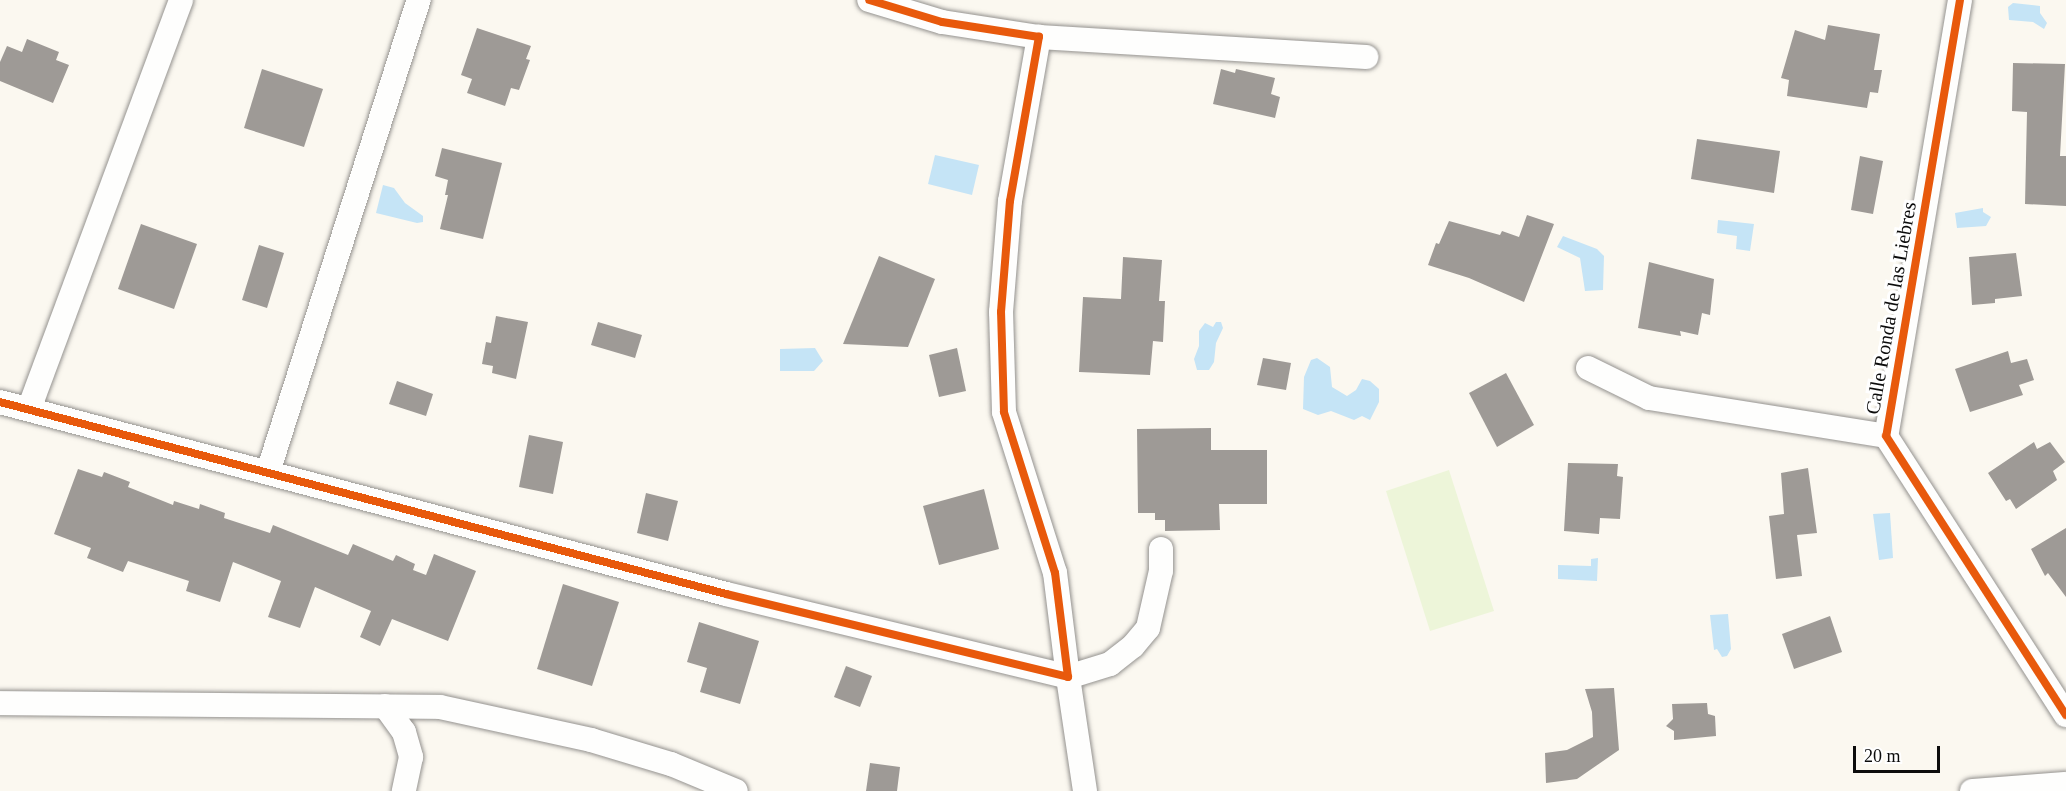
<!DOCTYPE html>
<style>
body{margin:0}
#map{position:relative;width:2066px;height:791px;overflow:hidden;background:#fbf8f0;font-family:Georgia,serif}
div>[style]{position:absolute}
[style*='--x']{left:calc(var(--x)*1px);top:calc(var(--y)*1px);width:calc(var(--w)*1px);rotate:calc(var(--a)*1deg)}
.pitch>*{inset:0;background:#edf5d9}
.water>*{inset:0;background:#c5e4f6}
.building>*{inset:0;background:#9e9a96}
.roads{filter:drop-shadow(0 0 2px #94928f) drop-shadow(0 0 2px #94928f)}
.minor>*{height:24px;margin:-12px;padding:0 12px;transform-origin:12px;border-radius:12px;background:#fefefd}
.cycleway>*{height:8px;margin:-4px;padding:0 4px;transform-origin:4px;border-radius:4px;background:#e8590c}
span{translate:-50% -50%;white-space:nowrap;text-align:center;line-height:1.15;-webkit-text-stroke:6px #fff;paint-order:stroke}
.street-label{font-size:20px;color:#0c0c0c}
.scale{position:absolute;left:1853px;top:746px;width:87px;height:27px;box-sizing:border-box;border:3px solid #0c0c0c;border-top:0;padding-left:8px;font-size:18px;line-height:21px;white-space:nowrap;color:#0c0c0c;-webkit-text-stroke:4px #fff;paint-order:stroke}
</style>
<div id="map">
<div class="pitch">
<i style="clip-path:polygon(1449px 470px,1494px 611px,1430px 631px,1386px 491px)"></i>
</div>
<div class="water">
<i style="clip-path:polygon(2013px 3px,2040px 6px,2040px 13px,2047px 23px,2044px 29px,2033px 22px,2009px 20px,2008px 7px)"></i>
<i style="clip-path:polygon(935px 155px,979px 165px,972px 195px,928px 184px)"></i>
<i style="clip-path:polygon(383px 185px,394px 188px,405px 203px,423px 216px,423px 222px,417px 223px,376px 213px)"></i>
<i style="clip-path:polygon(1983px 208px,1983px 212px,1991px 217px,1986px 226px,1957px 228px,1955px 213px)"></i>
<i style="clip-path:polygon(1718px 220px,1754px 224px,1750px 251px,1736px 249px,1737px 236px,1717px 233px)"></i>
<i style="clip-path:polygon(1563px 236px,1597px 249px,1604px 256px,1603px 290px,1585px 291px,1580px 258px,1557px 247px)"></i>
<i style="clip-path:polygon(1216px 322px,1221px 322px,1223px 328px,1216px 343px,1214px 362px,1209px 370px,1197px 370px,1194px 359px,1199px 346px,1199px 331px,1205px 323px,1213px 327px)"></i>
<i style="clip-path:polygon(815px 348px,823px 361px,814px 371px,780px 371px,780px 349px)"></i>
<i style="clip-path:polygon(1317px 358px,1330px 367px,1332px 387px,1347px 396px,1356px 390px,1362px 379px,1370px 381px,1379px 389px,1379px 402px,1370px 420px,1362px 416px,1354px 420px,1331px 411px,1318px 415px,1303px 409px,1304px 377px,1311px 360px)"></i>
<i style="clip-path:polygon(1890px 513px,1893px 558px,1879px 560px,1873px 514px)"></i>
<i style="clip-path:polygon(1598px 558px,1597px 581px,1558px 579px,1558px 565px,1591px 566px,1591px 559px)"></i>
<i style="clip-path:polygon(1728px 614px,1731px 649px,1727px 656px,1722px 657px,1717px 649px,1714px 650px,1710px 615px)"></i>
</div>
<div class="building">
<i style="clip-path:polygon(1828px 25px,1880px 34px,1874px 70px,1882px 70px,1878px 93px,1870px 92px,1867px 108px,1787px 96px,1789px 80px,1781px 78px,1795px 30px,1825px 40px)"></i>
<i style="clip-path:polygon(477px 28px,531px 46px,526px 59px,530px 60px,519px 90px,511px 88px,505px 106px,467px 93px,472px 79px,461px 75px)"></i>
<i style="clip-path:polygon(27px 39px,59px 52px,56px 60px,69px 65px,53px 103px,0 81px,0 62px,7px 46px,22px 52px)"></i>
<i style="clip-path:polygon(2013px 63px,2065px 64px,2060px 156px,2066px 156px,2066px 206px,2025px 204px,2027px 112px,2012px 111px)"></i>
<i style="clip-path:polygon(262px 69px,323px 89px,304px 147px,244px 128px)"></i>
<i style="clip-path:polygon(1221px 69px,1235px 73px,1236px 69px,1275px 78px,1271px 94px,1280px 97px,1275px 118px,1213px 104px)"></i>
<i style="clip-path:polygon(1697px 139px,1780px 151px,1774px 193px,1691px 179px)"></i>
<i style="clip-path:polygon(442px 148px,502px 163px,483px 239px,440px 229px,448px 195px,445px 195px,448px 180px,435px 176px)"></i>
<i style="clip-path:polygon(1860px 156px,1883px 161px,1873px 214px,1851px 210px)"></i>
<i style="clip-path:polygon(1527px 215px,1554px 224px,1524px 302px,1469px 278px,1428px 265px,1436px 243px,1439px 244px,1449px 221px,1500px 235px,1502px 231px,1519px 237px)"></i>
<i style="clip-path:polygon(141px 224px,197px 244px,174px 309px,118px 289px)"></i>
<i style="clip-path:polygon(259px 245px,284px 253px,267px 308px,242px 300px)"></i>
<i style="clip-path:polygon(2016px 253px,2022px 296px,1995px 299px,1995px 303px,1972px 305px,1969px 257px)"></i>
<i style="clip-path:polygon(879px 256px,935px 279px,908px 347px,843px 344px)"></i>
<i style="clip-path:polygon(1123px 257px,1162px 260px,1159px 301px,1165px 301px,1163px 342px,1153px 341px,1150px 375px,1079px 372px,1083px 297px,1121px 299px)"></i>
<i style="clip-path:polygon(1649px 262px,1714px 279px,1710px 315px,1702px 313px,1698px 335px,1680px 331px,1681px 336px,1638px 328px)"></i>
<i style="clip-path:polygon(496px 316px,528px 322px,516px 379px,492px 373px,493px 366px,482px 364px,486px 342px,491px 343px)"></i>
<i style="clip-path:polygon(598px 322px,642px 335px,635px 358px,591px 345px)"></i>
<i style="clip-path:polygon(957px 348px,966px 391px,939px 397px,929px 355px)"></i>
<i style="clip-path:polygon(2008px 351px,2011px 363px,2027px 359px,2034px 380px,2019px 385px,2023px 395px,1970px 412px,1955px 369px)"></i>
<i style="clip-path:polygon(1263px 358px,1291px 363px,1286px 390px,1257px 385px)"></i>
<i style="clip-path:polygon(1506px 373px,1534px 425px,1497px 447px,1469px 393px)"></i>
<i style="clip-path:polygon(397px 381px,433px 394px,426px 416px,389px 404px)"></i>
<i style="clip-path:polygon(1211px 428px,1211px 450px,1267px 450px,1267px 504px,1219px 504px,1220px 530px,1165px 531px,1165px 520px,1155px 520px,1155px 513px,1138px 513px,1137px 429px)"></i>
<i style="clip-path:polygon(529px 435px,563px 442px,553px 494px,519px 487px)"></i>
<i style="clip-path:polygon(2034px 442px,2037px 449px,2050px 442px,2065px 462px,2053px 471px,2057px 480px,2016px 509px,2010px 499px,2006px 501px,1988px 473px)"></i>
<i style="clip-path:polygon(1568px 463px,1618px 464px,1617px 476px,1623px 477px,1620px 519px,1600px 518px,1599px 534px,1564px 531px)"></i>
<i style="clip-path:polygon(1808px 468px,1817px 533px,1797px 535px,1802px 576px,1776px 579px,1769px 516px,1784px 514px,1781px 473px)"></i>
<i style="clip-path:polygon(78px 469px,102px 477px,104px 472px,130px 482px,128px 487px,173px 505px,174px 501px,199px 509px,200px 504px,225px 513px,224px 518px,270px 533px,273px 525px,348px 555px,353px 544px,393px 561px,396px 555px,415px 564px,413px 570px,426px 575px,434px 554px,476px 571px,448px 641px,392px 619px,380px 646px,360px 637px,371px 611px,315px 587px,300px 628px,268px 617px,281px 581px,233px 562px,220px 602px,186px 591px,189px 581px,128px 561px,123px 572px,87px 558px,91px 548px,54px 534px)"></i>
<i style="clip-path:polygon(984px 489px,999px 549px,939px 565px,923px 506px)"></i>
<i style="clip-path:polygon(646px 493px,678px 501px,668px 541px,637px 533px)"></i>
<i style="clip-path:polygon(2066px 528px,2066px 597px,2048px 573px,2045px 576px,2031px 549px)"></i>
<i style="clip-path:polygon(563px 584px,619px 602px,592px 686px,537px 669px)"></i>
<i style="clip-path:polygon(1830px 616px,1842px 652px,1794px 669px,1782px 634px)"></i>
<i style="clip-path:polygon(699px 622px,759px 641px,740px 704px,700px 692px,707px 668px,687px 662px)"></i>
<i style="clip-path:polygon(846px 666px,872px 676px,860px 707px,834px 697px)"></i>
<i style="clip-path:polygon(1614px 688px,1619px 750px,1577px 779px,1546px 783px,1545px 753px,1567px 750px,1593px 737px,1592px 712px,1585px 689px)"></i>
<i style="clip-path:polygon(1707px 703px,1708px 714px,1715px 716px,1716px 736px,1674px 740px,1674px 731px,1666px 726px,1673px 719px,1672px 704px)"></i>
<i style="clip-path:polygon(870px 763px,900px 767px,897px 791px,866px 791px)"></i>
</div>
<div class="roads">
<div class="minor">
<i style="--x:1960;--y:0;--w:442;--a:99.6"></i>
<i style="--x:1886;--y:436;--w:332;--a:57.2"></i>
<i style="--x:1039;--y:37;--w:328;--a:3.5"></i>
<i style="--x:1588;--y:368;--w:68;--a:26.2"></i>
<i style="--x:1649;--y:398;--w:240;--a:9.1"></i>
<i style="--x:0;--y:402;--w:751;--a:14.81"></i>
<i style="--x:726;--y:594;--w:352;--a:13.6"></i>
<i style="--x:1068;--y:677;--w:105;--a:-97.1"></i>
<i style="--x:1055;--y:573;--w:169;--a:-107.6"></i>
<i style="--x:1004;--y:412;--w:100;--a:-91.7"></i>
<i style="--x:1001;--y:312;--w:111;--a:-85.4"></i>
<i style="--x:1010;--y:201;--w:167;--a:-80"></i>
<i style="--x:1039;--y:37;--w:98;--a:-171.2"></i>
<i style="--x:942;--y:22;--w:76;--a:-163.2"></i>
<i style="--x:29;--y:409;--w:436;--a:-69.6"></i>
<i style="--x:268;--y:472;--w:496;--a:-72.3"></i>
<i style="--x:0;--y:703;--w:440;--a:0.5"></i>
<i style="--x:440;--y:707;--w:155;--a:12.3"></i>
<i style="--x:591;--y:740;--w:84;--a:16.7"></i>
<i style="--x:671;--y:764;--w:70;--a:22.6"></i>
<i style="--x:385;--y:706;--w:32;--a:54"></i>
<i style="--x:404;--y:732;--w:26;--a:74"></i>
<i style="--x:411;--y:757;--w:35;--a:102"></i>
<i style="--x:1085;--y:791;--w:115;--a:-98.5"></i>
<i style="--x:1068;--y:677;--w:44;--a:-17.2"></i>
<i style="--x:1110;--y:664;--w:29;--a:-38"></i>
<i style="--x:1133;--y:646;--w:23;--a:-50"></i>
<i style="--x:1148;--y:628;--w:58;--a:-77.2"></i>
<i style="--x:1161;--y:571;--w:22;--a:-90"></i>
<i style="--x:1972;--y:791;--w:94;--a:-4.3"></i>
</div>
</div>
<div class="cycleway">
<i style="--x:1960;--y:0;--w:442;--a:99.6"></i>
<i style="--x:1886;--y:436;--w:332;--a:57.2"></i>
<i style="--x:0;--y:402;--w:751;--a:14.81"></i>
<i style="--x:726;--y:594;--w:352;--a:13.6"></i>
<i style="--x:1068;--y:677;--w:105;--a:-97.1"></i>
<i style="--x:1055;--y:573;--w:169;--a:-107.6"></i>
<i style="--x:1004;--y:412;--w:100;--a:-91.7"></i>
<i style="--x:1001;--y:312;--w:111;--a:-85.4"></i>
<i style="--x:1010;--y:201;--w:167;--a:-80"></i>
<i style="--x:1039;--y:37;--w:98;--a:-171.2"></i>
<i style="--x:942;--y:22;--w:76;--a:-163.2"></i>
</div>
<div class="street-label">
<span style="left:1891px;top:308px;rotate:-80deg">Calle Ronda de las Liebres</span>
</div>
<div class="scale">20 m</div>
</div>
